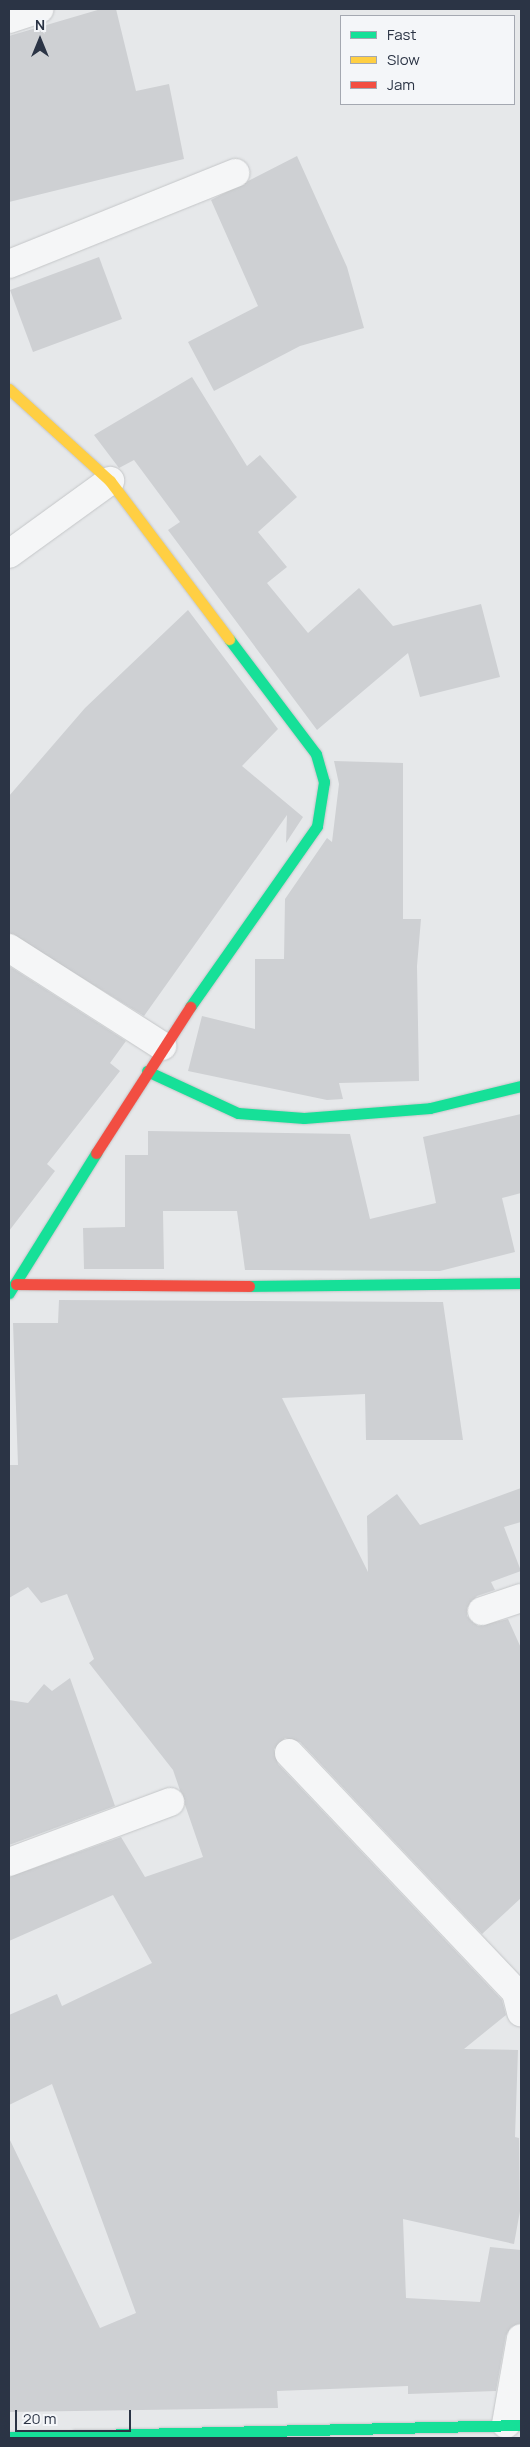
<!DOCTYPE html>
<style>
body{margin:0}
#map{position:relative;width:530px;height:2447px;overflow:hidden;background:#e6e8ea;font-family:Manrope,sans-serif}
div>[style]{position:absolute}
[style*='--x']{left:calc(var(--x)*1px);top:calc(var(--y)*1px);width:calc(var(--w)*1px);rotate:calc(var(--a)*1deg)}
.building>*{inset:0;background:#ced0d3}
.roads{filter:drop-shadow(0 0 1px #c4c6c8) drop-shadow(0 0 1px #c4c6c8)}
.street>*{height:28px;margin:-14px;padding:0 14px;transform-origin:14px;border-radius:14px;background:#f5f6f7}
.fast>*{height:11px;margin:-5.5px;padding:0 5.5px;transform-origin:5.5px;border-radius:5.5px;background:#16e098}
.slow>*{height:11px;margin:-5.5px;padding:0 5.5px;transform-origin:5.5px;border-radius:5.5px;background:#ffcf43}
.jam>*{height:11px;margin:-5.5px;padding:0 5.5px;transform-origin:5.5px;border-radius:5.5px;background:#f24e42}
span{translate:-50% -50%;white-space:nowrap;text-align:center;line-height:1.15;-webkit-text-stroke:5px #f4f6f9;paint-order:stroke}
.frame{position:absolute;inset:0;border:10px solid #2b3445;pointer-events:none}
.legend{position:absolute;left:340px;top:15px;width:175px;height:90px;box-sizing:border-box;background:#f4f6f9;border:1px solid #a4a8b1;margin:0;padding:6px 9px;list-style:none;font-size:15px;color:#2b3445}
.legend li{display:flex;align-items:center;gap:10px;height:25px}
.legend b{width:25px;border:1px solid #a4a8b1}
.north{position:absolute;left:15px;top:15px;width:50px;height:50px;-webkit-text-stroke:4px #f4f6f9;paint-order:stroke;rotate:0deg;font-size:14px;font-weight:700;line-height:20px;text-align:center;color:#2b3445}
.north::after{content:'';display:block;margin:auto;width:18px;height:22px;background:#2b3445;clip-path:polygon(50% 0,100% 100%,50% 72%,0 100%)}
.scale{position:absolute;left:15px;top:2410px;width:116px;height:22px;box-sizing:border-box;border:2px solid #2b3445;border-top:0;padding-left:6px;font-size:15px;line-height:18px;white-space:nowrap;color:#2b3445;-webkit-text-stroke:4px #f4f6f9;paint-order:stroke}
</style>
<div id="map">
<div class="building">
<i style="clip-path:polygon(101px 9px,116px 9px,136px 91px,169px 84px,184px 159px,9px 202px,9px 36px)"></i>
<i style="clip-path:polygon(297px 156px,347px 267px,364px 328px,300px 346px,214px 391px,188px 342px,258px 306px,211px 200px)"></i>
<i style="clip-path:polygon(99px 257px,122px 319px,33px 352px,10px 290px)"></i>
<i style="clip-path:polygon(192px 377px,247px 466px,260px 455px,297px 497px,258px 532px,287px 567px,267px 583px,308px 633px,359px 588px,393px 626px,481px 604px,500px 677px,420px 697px,408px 653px,317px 730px,168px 530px,180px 522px,134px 460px,119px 468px,94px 435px)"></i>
<i style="clip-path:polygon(188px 610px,278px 729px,242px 766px,303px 817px,286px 843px,287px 815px,144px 1016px,9px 933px,9px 796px,85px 708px)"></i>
<i style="clip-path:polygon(334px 761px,403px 763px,403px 919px,421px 919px,417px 966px,419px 1081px,339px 1083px,343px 1099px,327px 1100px,188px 1071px,202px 1016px,255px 1029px,255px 959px,284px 959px,285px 899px,327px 838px,332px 842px,339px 784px)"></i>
<i style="clip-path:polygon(9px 966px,126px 1041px,110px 1063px,120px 1071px,47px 1164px,55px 1171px,9px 1231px)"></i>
<i style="clip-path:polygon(521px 1114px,521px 1193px,502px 1198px,515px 1252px,440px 1271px,245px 1270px,237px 1211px,163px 1211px,164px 1269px,84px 1269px,83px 1228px,125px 1227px,125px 1155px,148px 1155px,148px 1131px,350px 1134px,370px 1219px,436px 1203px,423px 1137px)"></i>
<i style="clip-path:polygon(59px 1300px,443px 1302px,463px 1440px,366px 1440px,365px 1394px,282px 1398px,368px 1572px,367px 1516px,397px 1494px,420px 1525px,521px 1488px,521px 1522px,504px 1527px,521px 1571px,491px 1582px,495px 1590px,477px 1596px,467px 1608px,467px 1616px,478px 1626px,508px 1619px,521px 1648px,521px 1898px,482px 1934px,300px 1742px,285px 1738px,274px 1749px,278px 1764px,502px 2000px,506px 2015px,464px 2049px,518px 2050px,515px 2137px,519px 2138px,520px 2211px,514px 2244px,403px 2219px,406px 2298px,480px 2302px,490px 2247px,521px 2250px,521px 2323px,506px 2335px,496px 2391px,408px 2394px,408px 2386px,277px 2391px,278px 2408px,9px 2412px,9px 2138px,100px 2328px,136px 2313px,52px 2084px,9px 2105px,9px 2015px,57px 1994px,62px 2006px,152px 1963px,113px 1895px,9px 1941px,9px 1877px,121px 1837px,145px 1877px,203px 1857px,173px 1770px,89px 1663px,94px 1659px,67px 1594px,41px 1603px,28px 1587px,9px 1598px,9px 1465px,18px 1465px,13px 1323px,58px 1323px)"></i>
<i style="clip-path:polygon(70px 1678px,115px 1806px,9px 1845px,9px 1700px,28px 1703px,44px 1684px,52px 1691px)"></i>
</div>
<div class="roads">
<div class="street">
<i style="--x:9;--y:19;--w:32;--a:-18"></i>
<i style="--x:9;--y:264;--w:244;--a:-21.9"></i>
<i style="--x:9;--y:554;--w:125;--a:-35.9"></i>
<i style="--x:9;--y:948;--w:182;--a:32.6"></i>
<i style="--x:482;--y:1611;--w:41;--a:-18.4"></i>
<i style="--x:289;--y:1753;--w:330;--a:46.5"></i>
<i style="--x:516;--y:1992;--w:21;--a:76"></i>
<i style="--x:9;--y:1862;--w:172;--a:-20.4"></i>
<i style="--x:506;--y:2424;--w:87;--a:-80.1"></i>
</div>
<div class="fast">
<i style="--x:190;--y:1007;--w:221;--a:-54.9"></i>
<i style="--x:317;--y:826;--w:45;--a:-81"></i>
<i style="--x:324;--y:782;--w:29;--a:-106"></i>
<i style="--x:316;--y:754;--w:144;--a:-127.1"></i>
<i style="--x:147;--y:1071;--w:100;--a:24.8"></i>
<i style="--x:238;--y:1113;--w:66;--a:4.3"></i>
<i style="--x:304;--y:1118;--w:126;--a:-4.5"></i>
<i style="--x:430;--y:1108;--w:94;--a:-13.6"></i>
<i style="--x:249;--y:1286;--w:272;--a:-0.6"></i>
<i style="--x:9;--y:1293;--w:165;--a:-58.1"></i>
<i style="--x:9;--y:2437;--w:512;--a:-1.34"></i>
</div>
<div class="slow">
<i style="--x:9;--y:389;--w:137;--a:42.3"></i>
<i style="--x:110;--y:481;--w:198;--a:53"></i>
</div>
<div class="jam">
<i style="--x:96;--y:1153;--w:174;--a:-57.2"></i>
<i style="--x:16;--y:1284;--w:233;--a:0.5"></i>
</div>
</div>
<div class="frame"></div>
<ul class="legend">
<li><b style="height:6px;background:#16e098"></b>Fast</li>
<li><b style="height:6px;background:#ffcf43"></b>Slow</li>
<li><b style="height:6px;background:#f24e42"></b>Jam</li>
</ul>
<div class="north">N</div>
<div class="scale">20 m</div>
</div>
